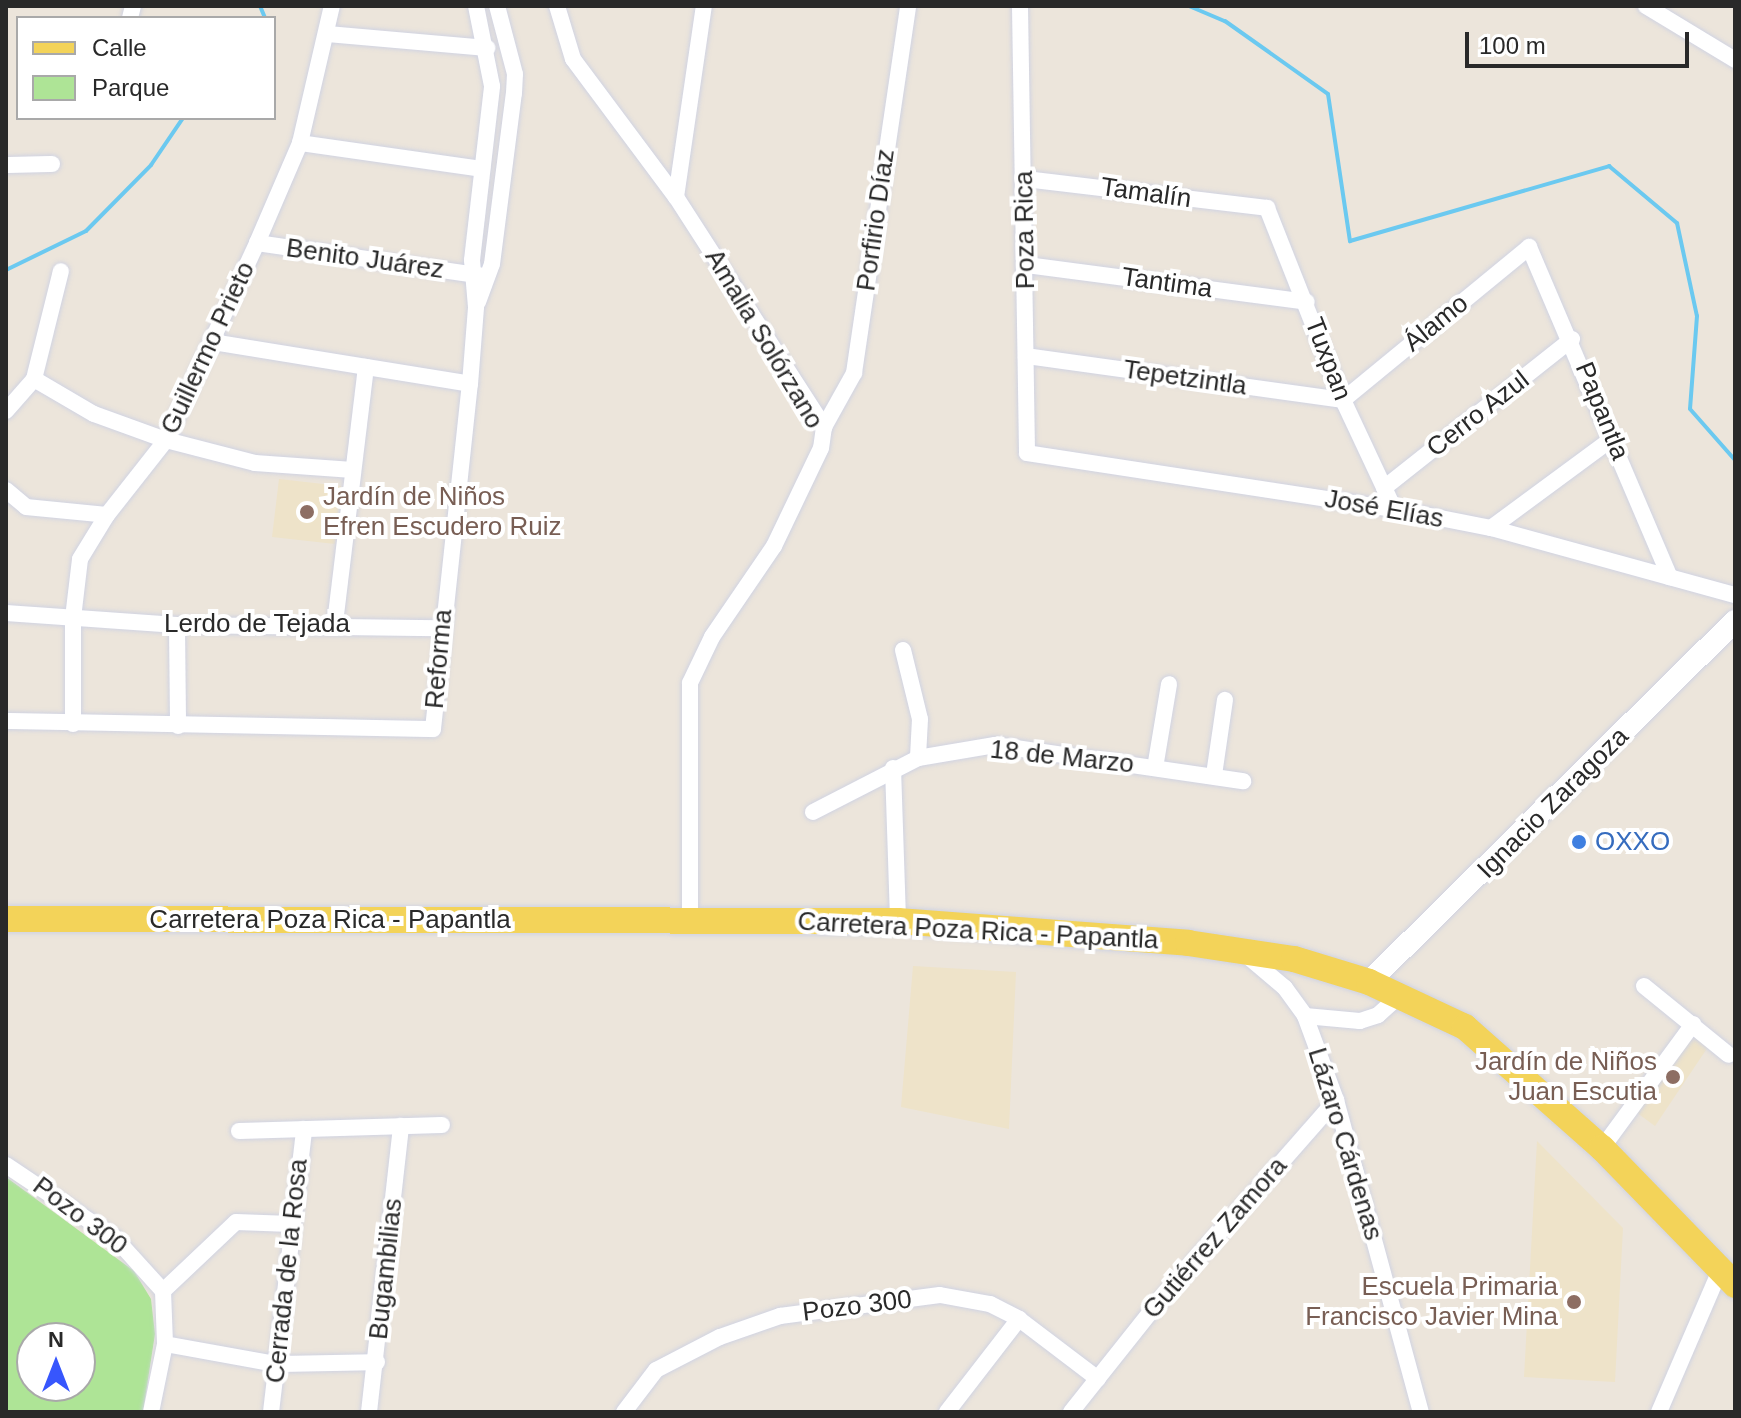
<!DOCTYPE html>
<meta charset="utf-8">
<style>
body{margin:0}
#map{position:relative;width:1741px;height:1418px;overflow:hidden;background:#ece5db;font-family:Helvetica,sans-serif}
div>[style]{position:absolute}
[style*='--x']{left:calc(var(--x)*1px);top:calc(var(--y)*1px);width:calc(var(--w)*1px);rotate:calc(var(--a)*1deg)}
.education>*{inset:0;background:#eee3c9}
.green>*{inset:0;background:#aee496}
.stream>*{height:4px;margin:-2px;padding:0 2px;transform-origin:2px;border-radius:2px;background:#6bc9f0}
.roads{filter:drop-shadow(0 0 2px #d0d3e2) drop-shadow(0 0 2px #d0d3e2)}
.street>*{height:16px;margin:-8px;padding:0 8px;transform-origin:8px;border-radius:8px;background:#fff}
.secondary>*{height:22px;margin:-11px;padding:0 11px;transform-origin:11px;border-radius:11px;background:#fff}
.primary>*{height:26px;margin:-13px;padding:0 13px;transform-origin:13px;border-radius:13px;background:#f3d359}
.dots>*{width:22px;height:22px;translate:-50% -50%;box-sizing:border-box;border:4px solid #fff;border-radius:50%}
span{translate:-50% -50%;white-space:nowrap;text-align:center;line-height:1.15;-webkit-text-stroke:8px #fff;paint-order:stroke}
.street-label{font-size:26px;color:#292929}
.education-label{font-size:26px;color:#785e54}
.left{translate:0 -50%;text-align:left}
.right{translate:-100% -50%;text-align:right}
.shop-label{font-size:26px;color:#366cbe}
.frame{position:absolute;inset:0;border:8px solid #292929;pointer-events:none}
.legend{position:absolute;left:16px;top:16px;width:260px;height:104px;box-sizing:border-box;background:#fff;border:2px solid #a9a9a9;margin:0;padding:10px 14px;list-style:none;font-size:24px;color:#292929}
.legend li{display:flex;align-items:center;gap:16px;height:40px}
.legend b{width:40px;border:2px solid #a9a9a9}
.north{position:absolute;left:16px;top:1322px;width:80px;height:80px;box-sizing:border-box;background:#fff;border:2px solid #a9a9a9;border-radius:50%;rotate:0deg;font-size:22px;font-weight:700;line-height:32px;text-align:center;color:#292929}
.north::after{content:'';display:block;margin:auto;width:28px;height:36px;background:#3756fd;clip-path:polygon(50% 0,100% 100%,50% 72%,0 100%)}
.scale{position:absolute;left:1465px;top:32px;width:224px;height:36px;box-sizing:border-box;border:4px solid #292929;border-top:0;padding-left:10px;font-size:24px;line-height:28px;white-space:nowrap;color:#292929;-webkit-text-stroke:6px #fff;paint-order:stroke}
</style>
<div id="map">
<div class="education">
<i style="clip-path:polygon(279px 479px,341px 486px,335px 544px,272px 537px)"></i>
<i style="clip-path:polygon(913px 966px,1016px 972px,1009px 1129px,901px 1107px)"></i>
<i style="clip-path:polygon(1692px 1031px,1710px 1044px,1655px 1126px,1633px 1110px)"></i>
<i style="clip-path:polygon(1537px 1141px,1623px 1228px,1615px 1382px,1524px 1377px)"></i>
</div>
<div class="green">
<i style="clip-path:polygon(evenodd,6px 1177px,134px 1271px,151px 1299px,155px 1334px,143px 1412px,6px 1412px,6px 1177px,32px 1338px,80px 1338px,80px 1386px,32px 1386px,32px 1338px)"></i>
</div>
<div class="stream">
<i style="--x:260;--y:6;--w:13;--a:67"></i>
<i style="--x:1189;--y:6;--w:39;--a:23"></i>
<i style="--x:1225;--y:21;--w:126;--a:35.3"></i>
<i style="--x:1328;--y:94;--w:149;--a:81.5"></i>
<i style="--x:1350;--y:241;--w:270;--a:-16.1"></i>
<i style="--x:1609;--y:166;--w:89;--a:40"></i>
<i style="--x:1677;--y:223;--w:95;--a:77.9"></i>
<i style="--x:1697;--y:316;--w:93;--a:94.3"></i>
<i style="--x:1690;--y:409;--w:68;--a:48.6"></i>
<i style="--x:6;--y:270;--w:89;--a:-26"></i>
<i style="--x:86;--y:231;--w:93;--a:-45.4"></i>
<i style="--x:151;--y:165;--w:57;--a:-55.8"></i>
</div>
<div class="roads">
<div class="street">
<i style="--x:557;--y:6;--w:55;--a:73.2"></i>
<i style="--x:573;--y:59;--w:172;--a:53.3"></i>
<i style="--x:676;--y:197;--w:274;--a:57.2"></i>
<i style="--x:824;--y:427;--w:21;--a:98"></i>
<i style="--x:821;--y:448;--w:109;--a:115.6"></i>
<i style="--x:774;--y:546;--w:110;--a:124.3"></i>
<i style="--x:712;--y:637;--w:51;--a:115.6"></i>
<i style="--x:690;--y:683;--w:238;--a:90"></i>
<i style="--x:1020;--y:6;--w:447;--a:89.1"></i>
<i style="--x:1027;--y:453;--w:371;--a:8.7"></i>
<i style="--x:1394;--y:509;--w:99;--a:11.1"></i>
<i style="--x:1491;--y:528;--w:253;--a:15.4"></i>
<i style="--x:1646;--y:6;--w:104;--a:31.2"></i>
<i style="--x:130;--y:18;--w:12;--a:-76"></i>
<i style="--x:327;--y:34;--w:161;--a:5"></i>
<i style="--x:300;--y:143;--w:184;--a:8.1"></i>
<i style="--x:6;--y:165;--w:46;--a:-1.2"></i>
<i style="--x:1025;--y:179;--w:244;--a:6.8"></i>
<i style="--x:1267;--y:208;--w:206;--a:68.4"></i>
<i style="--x:1343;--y:400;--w:120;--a:64.9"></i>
<i style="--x:676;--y:197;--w:193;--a:-81.7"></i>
<i style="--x:257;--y:243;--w:227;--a:8.3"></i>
<i style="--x:1027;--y:265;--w:282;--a:7.5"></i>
<i style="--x:478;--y:302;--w:40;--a:-69.8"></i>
<i style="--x:492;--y:264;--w:172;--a:-82.7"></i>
<i style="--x:514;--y:93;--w:19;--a:-87"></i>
<i style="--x:515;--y:74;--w:70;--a:-104.8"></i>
<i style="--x:212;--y:342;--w:261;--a:9.2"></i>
<i style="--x:1026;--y:356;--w:320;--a:7.9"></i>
<i style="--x:1343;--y:400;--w:241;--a:-39.4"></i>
<i style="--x:1529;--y:247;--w:359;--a:66.9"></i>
<i style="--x:34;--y:379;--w:69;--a:30.3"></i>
<i style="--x:94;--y:414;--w:77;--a:19.9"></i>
<i style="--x:166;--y:440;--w:92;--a:14.5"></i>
<i style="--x:255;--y:463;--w:98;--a:4.1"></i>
<i style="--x:6;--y:411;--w:43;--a:-48.8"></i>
<i style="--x:34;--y:379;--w:111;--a:-76"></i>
<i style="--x:824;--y:427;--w:62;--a:-60.9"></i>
<i style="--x:854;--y:373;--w:371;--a:-81.6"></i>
<i style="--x:1384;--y:488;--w:240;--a:-38.4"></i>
<i style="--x:6;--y:490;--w:26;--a:40"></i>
<i style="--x:26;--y:507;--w:81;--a:5.6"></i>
<i style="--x:1491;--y:528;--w:152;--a:-36.4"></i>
<i style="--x:6;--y:613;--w:171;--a:4"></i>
<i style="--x:177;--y:625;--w:263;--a:0.7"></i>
<i style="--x:335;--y:623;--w:258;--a:-83.1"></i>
<i style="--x:177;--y:625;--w:101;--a:89.4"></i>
<i style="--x:903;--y:650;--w:71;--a:76.2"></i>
<i style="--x:920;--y:719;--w:39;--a:93"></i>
<i style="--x:6;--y:721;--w:427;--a:1.1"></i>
<i style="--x:433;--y:729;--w:347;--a:-83.9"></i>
<i style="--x:470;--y:384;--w:77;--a:-85.5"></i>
<i style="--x:476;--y:307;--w:47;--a:-94.9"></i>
<i style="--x:472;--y:260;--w:175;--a:-83.4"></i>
<i style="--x:492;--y:86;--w:82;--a:-101.3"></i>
<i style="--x:73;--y:724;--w:106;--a:-90"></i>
<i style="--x:73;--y:618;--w:59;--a:-83.2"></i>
<i style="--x:80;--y:559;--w:52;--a:-58.5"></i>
<i style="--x:107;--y:515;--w:95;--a:-51.8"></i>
<i style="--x:166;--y:440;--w:217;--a:-65.2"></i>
<i style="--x:257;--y:243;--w:109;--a:-66.7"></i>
<i style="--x:300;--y:143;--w:141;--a:-76.9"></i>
<i style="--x:893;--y:768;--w:153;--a:88.1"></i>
<i style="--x:1155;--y:768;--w:85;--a:-80.5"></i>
<i style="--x:1214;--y:775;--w:76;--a:-81.7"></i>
<i style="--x:813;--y:812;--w:118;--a:-27.2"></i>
<i style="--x:918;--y:758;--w:78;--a:-9.6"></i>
<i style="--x:995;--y:745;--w:251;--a:8.3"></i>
<i style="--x:1246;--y:955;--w:51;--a:40.2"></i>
<i style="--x:1285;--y:988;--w:34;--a:54"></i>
<i style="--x:1305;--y:1016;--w:90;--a:69.7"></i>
<i style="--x:1336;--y:1100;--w:323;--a:74.8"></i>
<i style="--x:1644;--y:986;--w:109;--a:39.1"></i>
<i style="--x:1305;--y:1016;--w:55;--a:5.2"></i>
<i style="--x:1360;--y:1021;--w:19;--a:-18"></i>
<i style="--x:1378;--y:1015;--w:28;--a:-42"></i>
<i style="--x:239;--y:1131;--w:203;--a:-1.7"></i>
<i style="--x:1602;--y:1148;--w:154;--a:-53.7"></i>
<i style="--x:6;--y:1165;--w:131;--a:33.8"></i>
<i style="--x:115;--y:1238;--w:72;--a:47.8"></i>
<i style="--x:163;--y:1291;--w:53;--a:87.8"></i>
<i style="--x:165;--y:1344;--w:69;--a:101.6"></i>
<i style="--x:163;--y:1291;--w:100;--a:-43.4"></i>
<i style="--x:236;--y:1222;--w:55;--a:2.1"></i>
<i style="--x:165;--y:1344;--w:113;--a:10.2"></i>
<i style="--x:276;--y:1364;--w:101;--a:-1.1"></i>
<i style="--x:271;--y:1412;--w:285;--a:-83.3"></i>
<i style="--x:369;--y:1412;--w:288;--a:-83.6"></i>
<i style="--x:624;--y:1412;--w:53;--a:-52.7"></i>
<i style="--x:656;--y:1370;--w:72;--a:-27.3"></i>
<i style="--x:720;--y:1337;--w:64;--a:-19.3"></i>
<i style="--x:780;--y:1316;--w:161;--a:-7.5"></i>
<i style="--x:940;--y:1295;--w:51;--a:10.2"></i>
<i style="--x:990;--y:1304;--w:33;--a:27"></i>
<i style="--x:1019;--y:1319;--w:99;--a:37.2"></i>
<i style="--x:947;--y:1412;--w:118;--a:-52.3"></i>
<i style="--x:1071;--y:1412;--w:137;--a:-51.5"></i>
<i style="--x:1156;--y:1305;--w:273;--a:-48.7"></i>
<i style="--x:1659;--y:1412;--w:157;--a:-66.7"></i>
</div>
<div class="secondary">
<i style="--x:1369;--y:982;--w:514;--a:-44.61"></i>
</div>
<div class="primary">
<i style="--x:6;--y:919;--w:892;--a:0.13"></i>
<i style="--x:898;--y:921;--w:291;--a:4.3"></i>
<i style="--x:1188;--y:943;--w:107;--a:8.6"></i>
<i style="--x:1294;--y:959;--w:78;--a:17"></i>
<i style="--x:1369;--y:982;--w:106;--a:25.1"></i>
<i style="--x:1465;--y:1027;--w:183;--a:41.5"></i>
<i style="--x:1602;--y:1148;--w:191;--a:45.8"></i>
</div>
</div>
<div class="dots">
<i style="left:307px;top:512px;background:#8d6e63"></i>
<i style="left:1579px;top:842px;background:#3f7fe0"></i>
<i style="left:1673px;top:1077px;background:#8d6e63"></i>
<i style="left:1574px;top:1302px;background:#8d6e63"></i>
</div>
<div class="street-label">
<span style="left:1146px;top:193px;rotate:8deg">Tamalín</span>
<span style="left:876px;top:220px;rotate:-82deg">Porfirio Díaz</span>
<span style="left:1025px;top:230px;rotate:-91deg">Poza Rica</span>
<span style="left:365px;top:259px;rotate:8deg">Benito Juárez</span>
<span style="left:1167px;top:283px;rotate:8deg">Tantima</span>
<span style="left:1436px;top:323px;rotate:-39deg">Álamo</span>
<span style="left:764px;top:339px;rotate:59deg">Amalia Solórzano</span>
<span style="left:208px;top:348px;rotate:-65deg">Guillermo Prieto</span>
<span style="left:1328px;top:359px;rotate:69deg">Tuxpan</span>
<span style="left:1185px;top:378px;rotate:8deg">Tepetzintla</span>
<span style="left:1602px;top:411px;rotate:68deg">Papantla</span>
<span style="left:1478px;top:414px;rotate:-38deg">Cerro Azul</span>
<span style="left:1384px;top:509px;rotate:10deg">José Elías</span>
<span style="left:257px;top:624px">Lerdo de Tejada</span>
<span style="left:439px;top:659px;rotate:-85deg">Reforma</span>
<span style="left:1062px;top:757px;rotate:6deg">18 de Marzo</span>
<span style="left:1553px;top:803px;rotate:-45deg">Ignacio Zaragoza</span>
<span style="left:330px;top:920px">Carretera Poza Rica - Papantla</span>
<span style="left:978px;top:931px;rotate:3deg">Carretera Poza Rica - Papantla</span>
<span style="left:1345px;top:1144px;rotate:73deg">Lázaro Cárdenas</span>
<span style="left:80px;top:1216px;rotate:37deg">Pozo 300</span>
<span style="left:1215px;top:1238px;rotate:-49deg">Gutiérrez Zamora</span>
<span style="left:386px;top:1269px;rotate:-84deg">Bugambilias</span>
<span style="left:287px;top:1271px;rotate:-84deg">Cerrada de la Rosa</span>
<span style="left:857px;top:1306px;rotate:-7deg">Pozo 300</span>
</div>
<div class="education-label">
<span class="left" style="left:323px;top:512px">Jardín de Niños<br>Efren Escudero Ruiz</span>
<span class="right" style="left:1657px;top:1077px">Jardín de Niños<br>Juan Escutia</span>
<span class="right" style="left:1558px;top:1302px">Escuela Primaria<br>Francisco Javier Mina</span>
</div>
<div class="shop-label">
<span class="left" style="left:1595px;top:842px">OXXO</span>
</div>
<div class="frame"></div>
<ul class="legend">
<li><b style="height:10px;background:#f3d359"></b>Calle</li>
<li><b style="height:22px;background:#aee496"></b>Parque</li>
</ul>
<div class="north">N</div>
<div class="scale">100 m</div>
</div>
